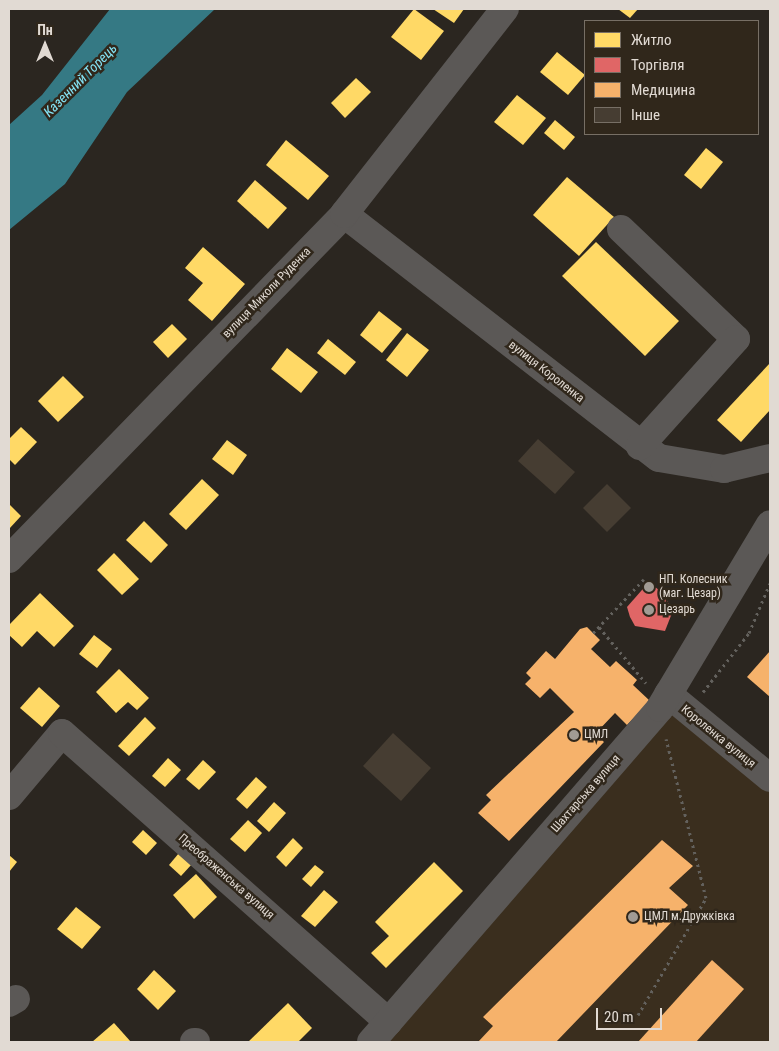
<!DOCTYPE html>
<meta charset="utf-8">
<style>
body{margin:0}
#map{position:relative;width:779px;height:1051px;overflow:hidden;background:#2b2620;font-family:"Roboto Condensed",sans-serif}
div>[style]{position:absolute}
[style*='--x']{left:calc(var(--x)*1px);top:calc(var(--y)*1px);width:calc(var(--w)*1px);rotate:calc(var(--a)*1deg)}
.built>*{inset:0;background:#3a2e1e}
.water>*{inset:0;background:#357984}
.homes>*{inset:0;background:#ffd966}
.shops>*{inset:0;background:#e06666}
.health>*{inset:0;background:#f6b26b}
.building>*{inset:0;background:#463d32}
.path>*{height:3px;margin-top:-1.5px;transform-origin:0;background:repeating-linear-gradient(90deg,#63615d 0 2.5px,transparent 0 6.5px)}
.minor>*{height:28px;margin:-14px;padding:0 14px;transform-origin:14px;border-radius:14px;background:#5b5856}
.dots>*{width:14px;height:14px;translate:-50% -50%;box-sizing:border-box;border:2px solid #30271b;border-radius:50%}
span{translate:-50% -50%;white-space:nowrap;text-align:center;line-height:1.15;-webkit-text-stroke:5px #30271b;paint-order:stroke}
.street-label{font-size:12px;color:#e1dad3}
.poi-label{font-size:12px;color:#e1dad3}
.left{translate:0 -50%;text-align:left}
.water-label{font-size:14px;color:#85e5f7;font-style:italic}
.frame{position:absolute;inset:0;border:10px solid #e1dad3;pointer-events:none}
.legend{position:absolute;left:584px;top:20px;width:175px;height:115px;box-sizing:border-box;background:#30271b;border:1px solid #776f65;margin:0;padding:6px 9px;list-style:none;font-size:15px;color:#e1dad3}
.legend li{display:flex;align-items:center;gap:10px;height:25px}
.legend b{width:25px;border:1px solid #776f65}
.north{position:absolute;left:20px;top:20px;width:50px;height:50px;-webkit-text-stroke:4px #30271b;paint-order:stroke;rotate:0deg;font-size:14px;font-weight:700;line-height:20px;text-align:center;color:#e1dad3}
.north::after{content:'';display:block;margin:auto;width:18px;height:22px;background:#e1dad3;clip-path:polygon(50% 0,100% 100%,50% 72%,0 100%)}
.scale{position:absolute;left:596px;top:1008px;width:66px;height:22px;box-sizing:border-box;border:2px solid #e1dad3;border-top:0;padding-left:6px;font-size:15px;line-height:18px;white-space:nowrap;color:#e1dad3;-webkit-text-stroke:4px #30271b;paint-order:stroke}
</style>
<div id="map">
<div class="built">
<i style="clip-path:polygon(673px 711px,770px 791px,770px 1042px,387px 1042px)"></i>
</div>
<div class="water">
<i style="clip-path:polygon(110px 9px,215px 9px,127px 92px,65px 184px,9px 230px,9px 125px,42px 95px)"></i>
</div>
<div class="homes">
<i style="clip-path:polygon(414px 9px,444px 31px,421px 60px,391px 37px)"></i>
<i style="clip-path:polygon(433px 9px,464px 9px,454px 23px)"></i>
<i style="clip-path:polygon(618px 9px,638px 9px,630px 18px)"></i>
<i style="clip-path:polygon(557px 52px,585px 75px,568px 95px,540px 72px)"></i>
<i style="clip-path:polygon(356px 78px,371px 92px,345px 118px,331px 103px)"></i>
<i style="clip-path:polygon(517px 95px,546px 118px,523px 145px,494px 122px)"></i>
<i style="clip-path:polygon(555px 120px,575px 137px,564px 150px,544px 133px)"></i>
<i style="clip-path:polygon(286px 140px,329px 176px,308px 200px,266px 165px)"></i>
<i style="clip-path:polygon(706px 148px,723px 162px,701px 189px,684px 175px)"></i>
<i style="clip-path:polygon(567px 177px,614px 217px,579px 256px,533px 215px)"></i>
<i style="clip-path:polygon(255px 180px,287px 208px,268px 229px,237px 201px)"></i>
<i style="clip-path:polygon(596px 242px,679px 321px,645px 356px,562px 276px)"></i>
<i style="clip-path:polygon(203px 247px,245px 284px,212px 321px,188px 300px,203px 283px,185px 268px)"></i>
<i style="clip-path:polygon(379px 311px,402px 329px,382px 353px,360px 335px)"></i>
<i style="clip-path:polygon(172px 324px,187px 339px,168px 358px,153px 342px)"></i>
<i style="clip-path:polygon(407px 333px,429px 350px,407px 377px,386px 360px)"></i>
<i style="clip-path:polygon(328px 339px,356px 362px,345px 375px,317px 353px)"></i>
<i style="clip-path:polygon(287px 348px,318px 372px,301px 393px,271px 369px)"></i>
<i style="clip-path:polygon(770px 363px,770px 410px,741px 442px,717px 420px)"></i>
<i style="clip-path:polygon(63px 376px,84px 397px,58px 422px,38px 401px)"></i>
<i style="clip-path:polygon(21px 427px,37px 442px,15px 465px,9px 459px,9px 439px)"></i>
<i style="clip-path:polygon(227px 440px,247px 455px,233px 475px,212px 459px)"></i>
<i style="clip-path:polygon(202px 479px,219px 495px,186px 530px,169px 514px)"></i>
<i style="clip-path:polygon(9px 504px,21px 516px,9px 529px)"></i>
<i style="clip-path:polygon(144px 521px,168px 545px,151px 563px,126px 540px)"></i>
<i style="clip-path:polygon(114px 553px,139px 579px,122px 595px,97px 570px)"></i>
<i style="clip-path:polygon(40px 593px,74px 626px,54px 647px,37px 631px,22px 647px,9px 635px,9px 625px)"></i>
<i style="clip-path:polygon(94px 635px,112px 649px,97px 668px,79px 654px)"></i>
<i style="clip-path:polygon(119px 669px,149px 698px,137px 710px,128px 702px,116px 713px,96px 692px)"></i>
<i style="clip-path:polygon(39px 687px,60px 706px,42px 727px,20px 708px)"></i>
<i style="clip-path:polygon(145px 717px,156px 728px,129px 756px,118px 746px)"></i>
<i style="clip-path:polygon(168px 758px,181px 770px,165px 787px,152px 776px)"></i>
<i style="clip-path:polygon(203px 760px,216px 772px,199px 790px,186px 779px)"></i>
<i style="clip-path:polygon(256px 777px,267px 787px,247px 809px,236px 799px)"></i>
<i style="clip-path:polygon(274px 802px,286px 813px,269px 832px,257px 821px)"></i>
<i style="clip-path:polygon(248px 820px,262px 833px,245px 852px,230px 839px)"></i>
<i style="clip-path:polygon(143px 830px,157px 843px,146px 855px,132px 842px)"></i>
<i style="clip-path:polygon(293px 838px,303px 848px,286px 867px,276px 857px)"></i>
<i style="clip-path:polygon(179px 853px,192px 864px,181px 876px,169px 865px)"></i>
<i style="clip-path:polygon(9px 855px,17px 862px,9px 872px)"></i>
<i style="clip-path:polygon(434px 862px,463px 891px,386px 968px,371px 953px,389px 936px,375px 922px)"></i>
<i style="clip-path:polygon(315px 865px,324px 872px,311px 887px,302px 879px)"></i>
<i style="clip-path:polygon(196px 874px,217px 897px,194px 919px,173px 895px)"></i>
<i style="clip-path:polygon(324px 890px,338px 902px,315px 927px,301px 916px)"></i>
<i style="clip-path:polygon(76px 907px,101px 927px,82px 949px,57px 929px)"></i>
<i style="clip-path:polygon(154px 970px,176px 991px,158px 1010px,137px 989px)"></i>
<i style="clip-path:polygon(288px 1003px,312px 1028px,298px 1042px,248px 1042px)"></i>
<i style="clip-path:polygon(114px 1023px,131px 1042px,92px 1042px)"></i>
</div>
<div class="shops">
<i style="clip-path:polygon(649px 582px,665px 595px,672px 613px,665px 631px,635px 626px,630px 617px,627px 607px)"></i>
</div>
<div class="health">
<i style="clip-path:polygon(587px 627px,600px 640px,591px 649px,610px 667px,616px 661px,637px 680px,633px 685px,650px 701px,627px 725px,615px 713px,595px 734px,604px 742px,509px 841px,478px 813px,491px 800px,486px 795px,574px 712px,550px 688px,540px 698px,525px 684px,531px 678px,526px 673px,546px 651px,555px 659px,580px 629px)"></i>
<i style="clip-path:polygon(770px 651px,770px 697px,747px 677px)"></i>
<i style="clip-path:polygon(662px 840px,693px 866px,669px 888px,688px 905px,556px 1042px,478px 1042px,493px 1026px,483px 1017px)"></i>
<i style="clip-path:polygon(712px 960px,744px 989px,696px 1042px,638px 1042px)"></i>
</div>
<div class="building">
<i style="clip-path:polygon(538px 439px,575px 472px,555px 494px,518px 461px)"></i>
<i style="clip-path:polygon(607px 484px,631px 508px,607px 532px,583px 508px)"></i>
<i style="clip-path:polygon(393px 733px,431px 768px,401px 801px,363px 766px)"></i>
</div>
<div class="path">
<i style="--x:599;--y:627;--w:73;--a:50"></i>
<i style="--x:593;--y:633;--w:74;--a:-46.6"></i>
<i style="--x:703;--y:692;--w:75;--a:-52.1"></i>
<i style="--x:749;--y:633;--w:54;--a:-67.2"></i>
<i style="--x:638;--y:1015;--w:135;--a:-59.8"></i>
<i style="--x:706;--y:898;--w:164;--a:-104.1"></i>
</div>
<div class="minor">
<i style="--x:344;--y:214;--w:398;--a:37.8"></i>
<i style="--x:659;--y:458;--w:66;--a:9.6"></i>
<i style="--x:724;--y:469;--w:47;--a:-13.4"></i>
<i style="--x:621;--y:229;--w:159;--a:43.7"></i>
<i style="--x:736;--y:339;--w:144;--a:131.9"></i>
<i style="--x:9;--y:559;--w:481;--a:-45.8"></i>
<i style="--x:344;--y:214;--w:261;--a:-51.9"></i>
<i style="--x:668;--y:694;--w:132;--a:39.5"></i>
<i style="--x:9;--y:796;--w:82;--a:-49.9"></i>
<i style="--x:62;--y:733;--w:436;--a:41.5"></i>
<i style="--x:9;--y:1003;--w:8;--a:-30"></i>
<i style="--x:194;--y:1042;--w:2;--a:0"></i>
<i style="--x:371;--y:1042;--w:442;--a:-49.1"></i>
<i style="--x:660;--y:708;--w:214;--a:-59.1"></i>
</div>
<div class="dots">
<i style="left:649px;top:587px;background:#a19b94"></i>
<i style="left:649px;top:610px;background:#a19b94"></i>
<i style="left:574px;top:735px;background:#a19b94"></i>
<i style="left:633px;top:917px;background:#a19b94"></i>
</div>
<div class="street-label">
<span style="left:267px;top:293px;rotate:-46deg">вулиця Миколи Руденка</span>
<span style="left:546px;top:372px;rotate:38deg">вулиця Короленка</span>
<span style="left:718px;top:737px;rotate:39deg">Короленка вулиця</span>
<span style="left:586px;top:794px;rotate:-49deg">Шахтарська вулиця</span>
<span style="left:226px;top:877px;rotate:41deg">Преображенська вулиця</span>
</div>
<div class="poi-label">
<span class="left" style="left:659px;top:587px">НП. Колесник<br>(маг. Цезар)</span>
<span class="left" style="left:659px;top:610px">Цезарь</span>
<span class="left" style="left:584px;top:735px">ЦМЛ</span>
<span class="left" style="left:644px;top:917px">ЦМЛ м.Дружківка</span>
</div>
<div class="water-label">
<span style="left:80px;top:80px;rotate:-45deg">Казенний Торець</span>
</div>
<div class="frame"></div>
<ul class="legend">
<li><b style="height:14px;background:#ffd966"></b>Житло</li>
<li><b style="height:14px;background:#e06666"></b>Торгівля</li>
<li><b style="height:14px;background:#f6b26b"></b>Медицина</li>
<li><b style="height:14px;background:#463d32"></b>Інше</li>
</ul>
<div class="north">Пн</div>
<div class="scale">20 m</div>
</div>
